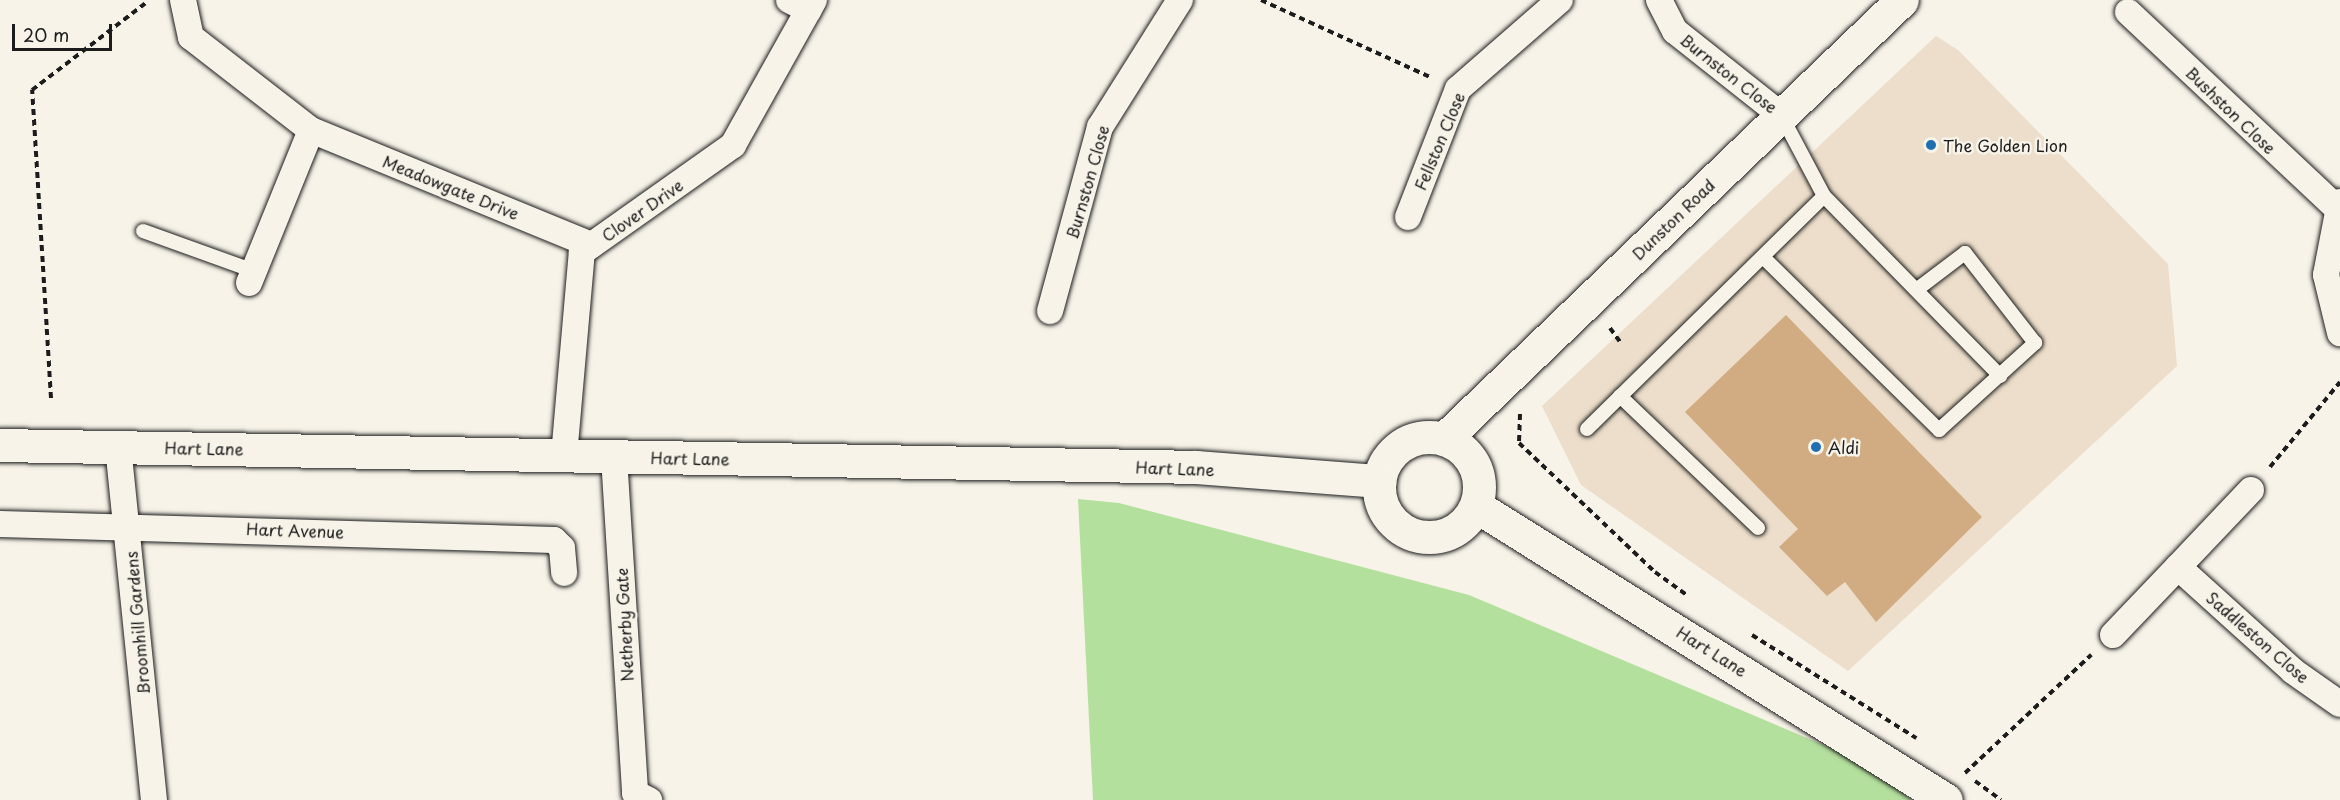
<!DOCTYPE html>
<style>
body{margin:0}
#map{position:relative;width:2340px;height:800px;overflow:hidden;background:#f7f3e8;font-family:"Playpen Sans",sans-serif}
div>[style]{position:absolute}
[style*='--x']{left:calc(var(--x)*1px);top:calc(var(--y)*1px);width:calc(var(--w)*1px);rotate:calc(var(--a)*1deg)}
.built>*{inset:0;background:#ecdeca}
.green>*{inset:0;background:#b4e09e}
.building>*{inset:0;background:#d1ac83}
.path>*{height:4px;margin-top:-2px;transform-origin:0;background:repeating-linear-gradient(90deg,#1c1c1c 0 6px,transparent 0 10.5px)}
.roads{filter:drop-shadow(0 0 2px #1c1c1c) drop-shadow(0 0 2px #1c1c1c)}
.lane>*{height:14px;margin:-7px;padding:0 7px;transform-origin:7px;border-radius:7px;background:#f7f3e8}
.street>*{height:26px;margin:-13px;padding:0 13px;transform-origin:13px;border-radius:13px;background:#f7f3e8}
.secondary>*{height:33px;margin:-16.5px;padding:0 16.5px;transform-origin:16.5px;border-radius:16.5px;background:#f7f3e8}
.secondary>.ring{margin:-16.5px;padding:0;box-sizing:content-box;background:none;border:33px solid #f7f3e8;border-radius:50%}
.dots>*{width:16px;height:16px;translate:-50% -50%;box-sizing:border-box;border:3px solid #f7f3e8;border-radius:50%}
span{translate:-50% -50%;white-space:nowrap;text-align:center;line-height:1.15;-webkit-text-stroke:5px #f7f3e8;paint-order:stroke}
.street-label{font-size:16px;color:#1c1c1c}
.poi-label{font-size:16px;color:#1c1c1c}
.left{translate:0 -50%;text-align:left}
.scale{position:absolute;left:12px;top:24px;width:100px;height:27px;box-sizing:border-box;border:3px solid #1c1c1c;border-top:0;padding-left:8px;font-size:18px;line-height:21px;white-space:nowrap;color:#1c1c1c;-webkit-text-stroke:4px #f7f3e8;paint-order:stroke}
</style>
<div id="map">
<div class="built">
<i style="clip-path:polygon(1936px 36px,1958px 50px,2168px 264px,2177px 366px,1848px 671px,1581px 485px,1542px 406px)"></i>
</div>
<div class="green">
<i style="clip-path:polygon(1078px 499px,1119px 503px,1469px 595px,1866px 763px,1911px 800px,1093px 800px)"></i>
</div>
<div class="building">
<i style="clip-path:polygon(1786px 315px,1982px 517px,1876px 622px,1845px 582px,1827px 596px,1779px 547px,1798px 529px,1685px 412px)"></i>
</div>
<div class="path">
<i style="--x:1261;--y:0;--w:186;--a:24.5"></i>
<i style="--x:1610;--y:328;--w:17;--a:54"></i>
<i style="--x:51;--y:398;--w:309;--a:-93.5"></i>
<i style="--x:32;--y:90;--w:145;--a:-37.4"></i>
<i style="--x:1520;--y:414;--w:29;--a:92"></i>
<i style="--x:1519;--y:443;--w:187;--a:43.5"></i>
<i style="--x:1655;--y:572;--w:39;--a:36"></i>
<i style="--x:2270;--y:467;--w:110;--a:-50.5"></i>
<i style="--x:1752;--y:635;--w:194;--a:32.1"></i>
<i style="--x:1965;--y:773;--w:173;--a:-43.1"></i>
<i style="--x:1975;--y:781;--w:32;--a:36"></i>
</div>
<div class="roads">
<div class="lane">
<i style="--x:1781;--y:115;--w:92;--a:62"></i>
<i style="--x:1824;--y:196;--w:252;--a:45.6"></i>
<i style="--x:143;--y:231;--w:118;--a:19.8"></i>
<i style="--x:1763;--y:257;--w:247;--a:44.5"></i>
<i style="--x:1939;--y:430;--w:130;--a:-42.2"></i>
<i style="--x:2035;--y:343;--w:114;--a:-127.9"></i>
<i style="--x:1965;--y:253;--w:61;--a:142.9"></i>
<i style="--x:1620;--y:396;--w:191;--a:43.7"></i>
<i style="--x:1587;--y:429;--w:332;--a:-44.5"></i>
</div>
<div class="street">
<i style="--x:183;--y:0;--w:38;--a:78"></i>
<i style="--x:191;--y:37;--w:152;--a:37.8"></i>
<i style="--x:311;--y:130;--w:303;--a:22.3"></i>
<i style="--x:789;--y:0;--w:22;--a:27"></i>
<i style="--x:1659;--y:0;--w:35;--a:63"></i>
<i style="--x:1675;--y:31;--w:135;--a:38.4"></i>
<i style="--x:2128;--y:12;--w:285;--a:43.2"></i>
<i style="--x:2340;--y:202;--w:74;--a:100.9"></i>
<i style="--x:2326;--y:275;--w:60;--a:76.4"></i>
<i style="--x:1408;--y:217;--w:137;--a:-68.7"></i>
<i style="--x:1458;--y:89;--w:135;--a:-41.1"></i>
<i style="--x:249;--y:283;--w:165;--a:-67.9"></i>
<i style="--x:1050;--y:311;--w:191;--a:-74.8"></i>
<i style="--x:1100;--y:127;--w:150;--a:-57.8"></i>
<i style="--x:118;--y:446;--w:356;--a:84.2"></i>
<i style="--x:564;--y:456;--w:205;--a:-85"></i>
<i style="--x:582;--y:252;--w:185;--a:-35.3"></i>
<i style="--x:733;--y:145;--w:166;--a:-60.8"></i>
<i style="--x:614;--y:457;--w:337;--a:86.4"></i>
<i style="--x:635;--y:793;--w:16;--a:27"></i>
<i style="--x:2251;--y:490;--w:106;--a:133.5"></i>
<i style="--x:2178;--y:567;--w:155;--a:42.1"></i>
<i style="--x:2293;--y:671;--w:57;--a:35.1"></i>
<i style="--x:0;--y:524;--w:554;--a:1.65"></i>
<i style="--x:554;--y:540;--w:11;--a:45"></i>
<i style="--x:562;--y:548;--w:25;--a:85"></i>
<i style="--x:2113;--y:635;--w:94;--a:-46.3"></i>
</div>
<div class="secondary">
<i class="ring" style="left:1379px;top:437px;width:67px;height:67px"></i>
<i style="--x:1444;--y:439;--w:634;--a:-43.79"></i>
<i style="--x:0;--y:445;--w:1196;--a:1.05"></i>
<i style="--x:1196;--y:467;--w:184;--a:4.4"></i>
<i style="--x:1476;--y:506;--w:554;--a:32.03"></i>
</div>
</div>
<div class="dots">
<i style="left:1931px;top:145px;background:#1f6fb2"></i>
<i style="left:1816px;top:447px;background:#1f6fb2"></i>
</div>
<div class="street-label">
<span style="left:1729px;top:73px;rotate:38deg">Burnston Close</span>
<span style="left:2231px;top:110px;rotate:44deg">Bushston Close</span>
<span style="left:1439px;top:141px;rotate:-67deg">Fellston Close</span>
<span style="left:1087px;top:182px;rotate:-74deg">Burnston Close</span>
<span style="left:451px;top:187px;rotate:22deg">Meadowgate Drive</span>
<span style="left:642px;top:210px;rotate:-35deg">Clover Drive</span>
<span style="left:1673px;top:219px;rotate:-44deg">Dunston Road</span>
<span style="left:204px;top:448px;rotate:1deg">Hart Lane</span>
<span style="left:690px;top:458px;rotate:1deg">Hart Lane</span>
<span style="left:1175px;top:468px;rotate:2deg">Hart Lane</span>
<span style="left:295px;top:530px;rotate:2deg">Hart Avenue</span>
<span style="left:137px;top:623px;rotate:-95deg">Broomhill Gardens</span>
<span style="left:624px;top:625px;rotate:-93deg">Netherby Gate</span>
<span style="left:2258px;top:637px;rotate:41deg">Saddleston Close</span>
<span style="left:1712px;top:651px;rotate:32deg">Hart Lane</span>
</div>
<div class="poi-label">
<span class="left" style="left:1943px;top:145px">The Golden Lion</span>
<span class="left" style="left:1828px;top:447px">Aldi</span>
</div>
<div class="scale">20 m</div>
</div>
